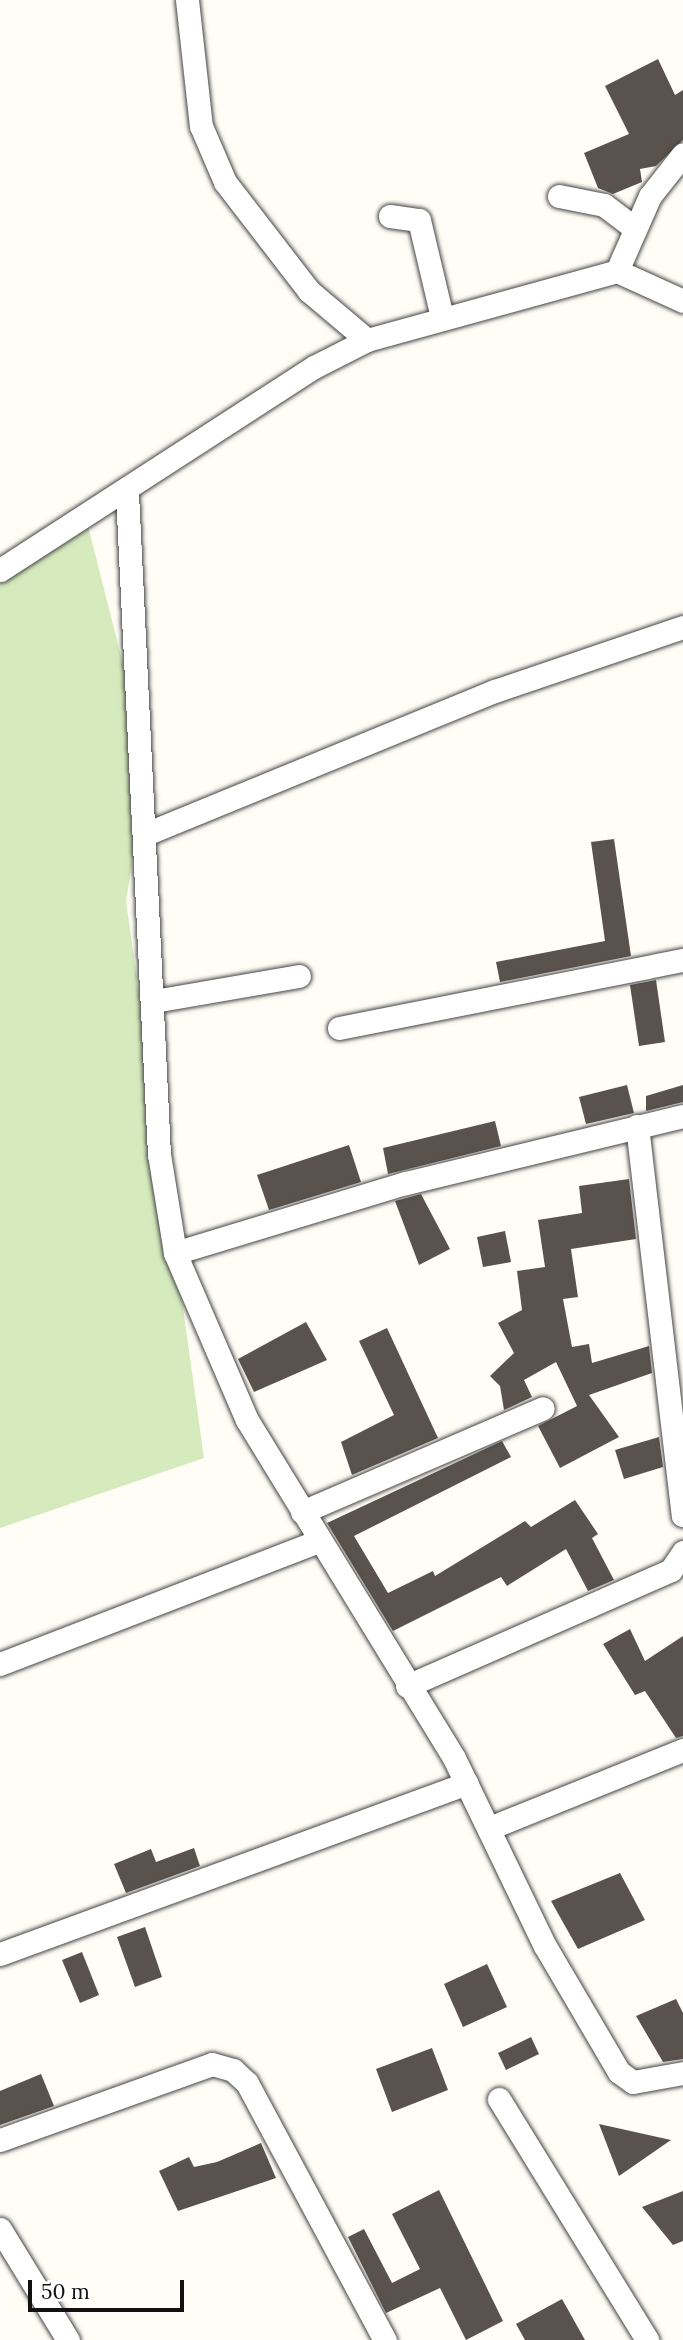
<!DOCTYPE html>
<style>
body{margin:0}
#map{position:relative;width:683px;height:2340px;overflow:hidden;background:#fffdf5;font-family:Lora,serif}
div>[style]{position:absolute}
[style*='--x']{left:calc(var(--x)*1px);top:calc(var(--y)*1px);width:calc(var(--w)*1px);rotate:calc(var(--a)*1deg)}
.green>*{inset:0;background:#d5ebbd}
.building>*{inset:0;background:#5a524d}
.roads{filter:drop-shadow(0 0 2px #444) drop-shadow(0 0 2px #444)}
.minor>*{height:23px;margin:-11.5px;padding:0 11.5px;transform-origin:11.5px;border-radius:11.5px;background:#fff}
span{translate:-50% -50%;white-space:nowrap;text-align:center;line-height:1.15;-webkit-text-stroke:7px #fff;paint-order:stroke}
.scale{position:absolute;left:28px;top:2280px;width:156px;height:32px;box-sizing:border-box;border:4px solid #111;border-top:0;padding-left:9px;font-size:21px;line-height:24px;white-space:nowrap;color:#111;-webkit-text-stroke:5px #fff;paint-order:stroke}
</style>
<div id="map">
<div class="green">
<i style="clip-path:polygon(88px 526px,133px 703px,139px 819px,126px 901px,204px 1458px,0 1528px,0 581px)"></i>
</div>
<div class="building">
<i style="clip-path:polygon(658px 59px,675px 95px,683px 90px,683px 140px,656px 166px,640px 169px,642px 182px,613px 194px,598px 188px,584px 153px,629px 134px,605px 86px)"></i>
<i style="clip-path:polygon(614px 839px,631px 956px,500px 982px,496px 962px,605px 941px,591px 842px)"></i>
<i style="clip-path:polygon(656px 980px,665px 1042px,639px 1046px,630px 985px)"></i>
<i style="clip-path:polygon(627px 1085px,634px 1113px,586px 1124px,579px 1097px)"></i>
<i style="clip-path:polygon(683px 1085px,683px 1102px,646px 1111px,646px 1096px)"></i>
<i style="clip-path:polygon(495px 1121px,501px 1146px,388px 1174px,383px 1148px)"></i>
<i style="clip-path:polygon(349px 1145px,361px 1182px,269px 1210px,257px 1175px)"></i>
<i style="clip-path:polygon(629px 1179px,636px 1239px,571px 1249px,578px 1297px,563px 1299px,572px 1347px,589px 1344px,592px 1363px,649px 1346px,652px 1373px,589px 1395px,619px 1437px,560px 1468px,538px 1426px,577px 1406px,556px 1362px,524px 1380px,532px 1397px,504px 1410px,500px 1386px,490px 1376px,514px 1353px,498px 1323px,522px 1310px,517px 1271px,545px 1267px,538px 1220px,582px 1213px,579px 1186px)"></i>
<i style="clip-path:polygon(421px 1194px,450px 1249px,419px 1265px,395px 1201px)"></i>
<i style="clip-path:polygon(505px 1231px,511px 1262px,483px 1267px,477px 1237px)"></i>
<i style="clip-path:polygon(306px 1322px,327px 1360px,254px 1392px,238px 1359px)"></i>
<i style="clip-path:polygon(387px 1328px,438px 1438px,352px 1475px,341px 1442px,394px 1415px,359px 1341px)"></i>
<i style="clip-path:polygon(659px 1437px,663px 1467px,624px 1479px,615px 1450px)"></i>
<i style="clip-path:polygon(502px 1441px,511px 1457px,354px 1536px,388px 1593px,433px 1571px,435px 1576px,525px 1521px,531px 1527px,575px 1500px,598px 1534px,592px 1538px,614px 1580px,588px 1591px,566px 1549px,507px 1586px,501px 1577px,393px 1631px,327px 1523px)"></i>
<i style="clip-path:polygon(630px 1629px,645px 1661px,683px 1636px,683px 1736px,676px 1738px,645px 1691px,635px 1695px,603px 1644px)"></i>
<i style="clip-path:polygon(194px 1848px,200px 1866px,126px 1893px,114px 1864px,151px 1849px,156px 1862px)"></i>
<i style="clip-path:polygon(620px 1873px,645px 1920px,578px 1949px,551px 1901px)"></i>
<i style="clip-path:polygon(145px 1927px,162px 1977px,135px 1987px,117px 1937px)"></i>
<i style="clip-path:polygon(82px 1952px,99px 1995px,80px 2003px,62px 1960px)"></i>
<i style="clip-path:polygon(487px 1964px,507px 2007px,463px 2027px,444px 1984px)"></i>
<i style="clip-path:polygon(676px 1999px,683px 2013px,683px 2059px,663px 2062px,636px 2016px)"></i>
<i style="clip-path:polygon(531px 2037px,539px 2054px,506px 2070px,498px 2053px)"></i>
<i style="clip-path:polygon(432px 2048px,448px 2090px,392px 2112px,376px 2069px)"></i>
<i style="clip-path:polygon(41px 2074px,54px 2106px,0 2125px,0 2091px)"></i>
<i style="clip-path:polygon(599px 2124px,671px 2140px,619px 2176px)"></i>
<i style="clip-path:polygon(261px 2143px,276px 2178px,178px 2211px,159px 2171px,189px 2157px,194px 2167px,217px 2162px)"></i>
<i style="clip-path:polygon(439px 2190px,503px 2321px,466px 2340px,440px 2288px,386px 2313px,348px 2237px,364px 2229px,392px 2283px,420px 2269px,392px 2214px)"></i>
<i style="clip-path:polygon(683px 2191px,683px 2241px,673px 2245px,642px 2207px)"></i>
<i style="clip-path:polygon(562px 2299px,585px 2340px,525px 2340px,516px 2324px)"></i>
</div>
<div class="roads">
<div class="minor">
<i style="--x:187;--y:0;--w:127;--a:83.7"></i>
<i style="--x:201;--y:126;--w:61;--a:66.8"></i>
<i style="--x:225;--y:182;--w:138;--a:52.4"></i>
<i style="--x:309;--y:291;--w:76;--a:40.2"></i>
<i style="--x:559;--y:196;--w:46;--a:11.3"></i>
<i style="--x:604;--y:205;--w:39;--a:37"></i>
<i style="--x:390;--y:216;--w:29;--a:8"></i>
<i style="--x:419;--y:220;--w:100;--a:76.7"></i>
<i style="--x:617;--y:271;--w:72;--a:24.4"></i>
<i style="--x:127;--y:493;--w:662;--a:87.23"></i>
<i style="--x:159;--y:1154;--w:100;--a:80.8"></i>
<i style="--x:175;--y:1253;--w:182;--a:66.7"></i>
<i style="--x:247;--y:1420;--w:396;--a:58.5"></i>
<i style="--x:454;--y:1758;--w:209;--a:64.2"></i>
<i style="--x:545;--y:1946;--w:146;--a:59.6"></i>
<i style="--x:619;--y:2072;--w:17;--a:36"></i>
<i style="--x:633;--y:2082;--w:51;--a:-10.2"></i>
<i style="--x:0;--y:570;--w:374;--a:-32.9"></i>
<i style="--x:314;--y:367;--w:59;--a:-27"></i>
<i style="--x:367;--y:340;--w:259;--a:-15.4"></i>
<i style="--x:617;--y:271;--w:82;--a:-66.3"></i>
<i style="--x:650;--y:196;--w:53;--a:-51.8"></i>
<i style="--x:148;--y:833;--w:375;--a:-22.3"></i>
<i style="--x:495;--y:691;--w:199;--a:-18.8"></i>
<i style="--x:154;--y:1001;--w:147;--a:-9.8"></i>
<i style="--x:339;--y:1028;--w:351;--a:-11.2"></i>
<i style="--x:637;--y:1126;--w:392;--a:83.3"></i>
<i style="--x:175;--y:1253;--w:241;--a:-16.9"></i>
<i style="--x:406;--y:1183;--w:285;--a:-13.6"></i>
<i style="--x:302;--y:1512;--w:262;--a:-23.3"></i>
<i style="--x:0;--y:1664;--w:341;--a:-21.1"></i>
<i style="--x:407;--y:1686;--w:288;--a:-23.7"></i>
<i style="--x:671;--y:1570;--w:22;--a:-56"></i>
<i style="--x:492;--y:1827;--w:206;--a:-22"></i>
<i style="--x:0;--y:1954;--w:497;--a:-20.1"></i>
<i style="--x:499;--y:2099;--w:283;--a:58.4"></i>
<i style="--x:0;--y:2140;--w:225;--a:-19.7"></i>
<i style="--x:212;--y:2064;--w:22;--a:16"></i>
<i style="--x:233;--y:2070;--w:19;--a:43"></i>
<i style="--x:247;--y:2083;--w:292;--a:61.8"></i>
<i style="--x:0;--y:2229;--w:130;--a:58.5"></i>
</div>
</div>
<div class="scale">50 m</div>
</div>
